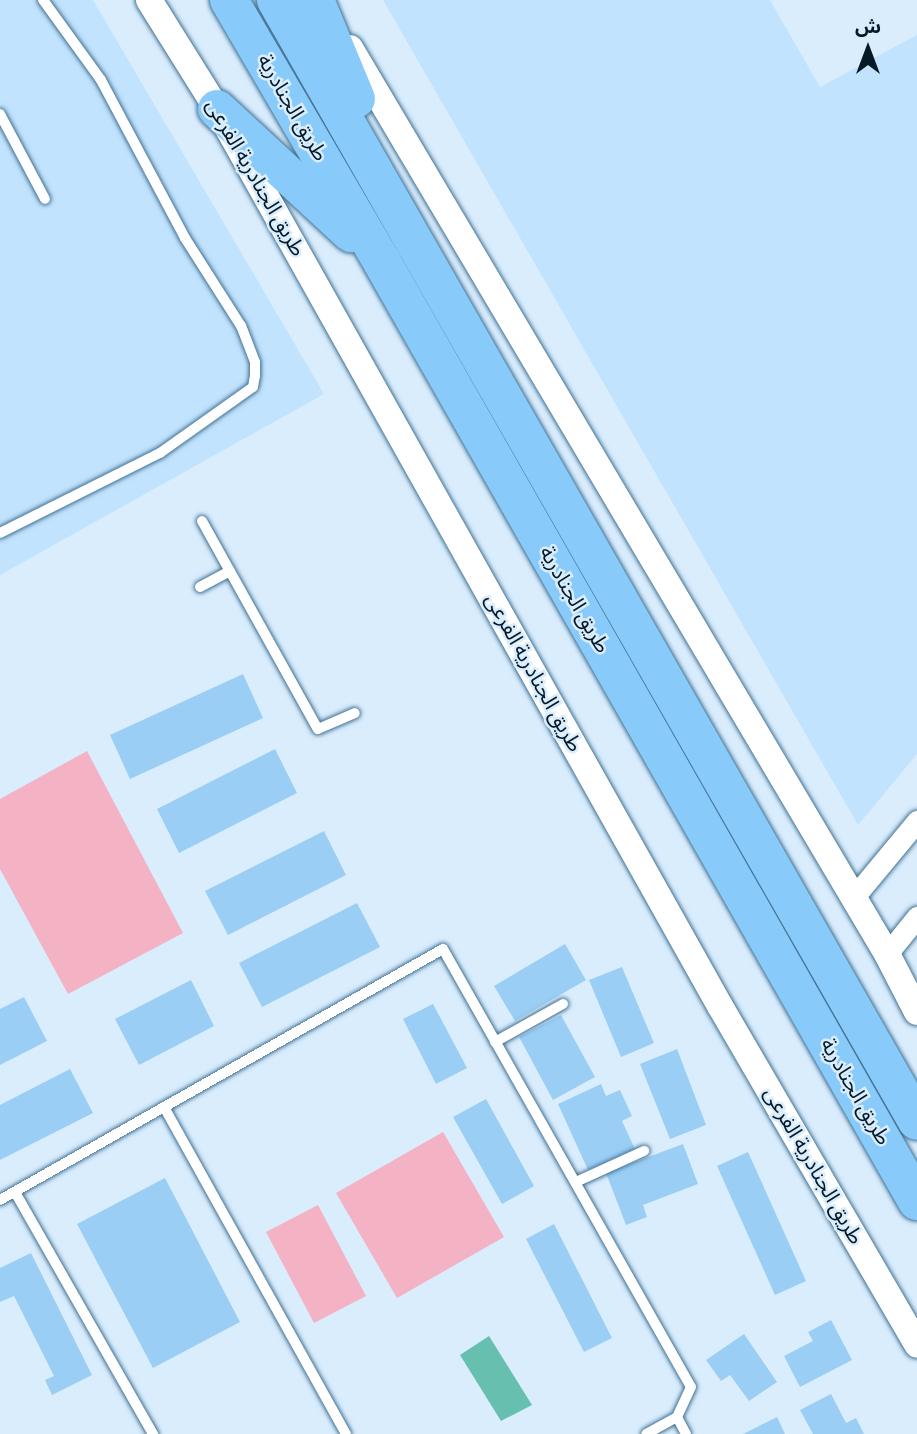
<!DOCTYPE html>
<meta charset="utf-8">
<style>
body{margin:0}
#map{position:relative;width:917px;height:1434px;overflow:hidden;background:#d9edfd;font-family:"Alegreya Sans","Noto Sans Arabic",sans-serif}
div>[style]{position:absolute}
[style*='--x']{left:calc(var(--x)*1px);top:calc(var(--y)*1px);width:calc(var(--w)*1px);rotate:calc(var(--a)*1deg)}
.built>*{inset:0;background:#c1e3fe}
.green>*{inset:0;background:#f3b3c4}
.water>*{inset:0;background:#67bfb0}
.building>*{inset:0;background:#9bcef5}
.roads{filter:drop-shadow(0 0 2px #417194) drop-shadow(0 0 2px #417194)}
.service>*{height:10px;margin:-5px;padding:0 5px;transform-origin:5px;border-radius:5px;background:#fff}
.minor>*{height:21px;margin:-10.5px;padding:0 10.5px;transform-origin:10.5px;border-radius:10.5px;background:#fff}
.tertiary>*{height:26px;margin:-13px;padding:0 13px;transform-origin:13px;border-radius:13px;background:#fff}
.motorway>*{height:38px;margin:-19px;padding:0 19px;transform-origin:19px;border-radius:19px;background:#88cafa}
span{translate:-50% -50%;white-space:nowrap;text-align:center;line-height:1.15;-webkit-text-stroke:5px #d9edfd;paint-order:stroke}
.street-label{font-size:21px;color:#051926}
.north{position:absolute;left:833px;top:14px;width:70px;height:70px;-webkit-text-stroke:5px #d9edfd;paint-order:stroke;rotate:0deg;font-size:19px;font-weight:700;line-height:28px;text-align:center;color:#051926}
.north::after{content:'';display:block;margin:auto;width:24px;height:32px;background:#051926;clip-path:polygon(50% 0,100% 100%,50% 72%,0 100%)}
</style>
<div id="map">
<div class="built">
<i style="clip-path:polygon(0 0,93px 0,324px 394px,0 575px)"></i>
<i style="clip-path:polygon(383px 0,770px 0,820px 87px,917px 35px,917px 754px,858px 825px)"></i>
</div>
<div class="green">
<i style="clip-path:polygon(87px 751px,183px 933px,68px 994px,0 869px,0 799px)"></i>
<i style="clip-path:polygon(443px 1132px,504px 1237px,397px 1298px,336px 1193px)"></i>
<i style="clip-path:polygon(318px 1205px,366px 1296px,314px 1323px,266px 1232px)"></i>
</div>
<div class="water">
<i style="clip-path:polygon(489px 1336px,532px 1405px,501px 1421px,460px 1355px)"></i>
</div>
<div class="building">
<i style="clip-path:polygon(243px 674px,263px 718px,130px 779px,110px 735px)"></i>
<i style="clip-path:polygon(275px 749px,297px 793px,179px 853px,157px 809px)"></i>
<i style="clip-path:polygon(324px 831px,346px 875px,228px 935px,205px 891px)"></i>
<i style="clip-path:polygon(357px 903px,380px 947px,262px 1007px,239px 963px)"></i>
<i style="clip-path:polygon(565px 944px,586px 980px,515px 1021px,494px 986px)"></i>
<i style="clip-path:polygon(622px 967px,654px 1043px,621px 1057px,589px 980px)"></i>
<i style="clip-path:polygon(191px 980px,214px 1026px,139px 1065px,115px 1019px)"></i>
<i style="clip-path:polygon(24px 997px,47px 1041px,0 1065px,0 1009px)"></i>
<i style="clip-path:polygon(433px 1004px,467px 1068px,436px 1084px,403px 1019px)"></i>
<i style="clip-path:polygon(561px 1015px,595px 1077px,553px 1100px,519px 1037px)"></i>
<i style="clip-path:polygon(677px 1049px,706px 1125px,670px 1139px,640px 1064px)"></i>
<i style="clip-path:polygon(70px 1069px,93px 1113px,0 1160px,0 1105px)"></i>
<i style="clip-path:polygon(601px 1084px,606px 1096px,620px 1090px,632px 1116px,622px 1121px,635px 1149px,588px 1170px,558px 1104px)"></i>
<i style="clip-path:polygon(486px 1099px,534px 1186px,502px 1204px,453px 1117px)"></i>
<i style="clip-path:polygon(683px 1144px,698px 1184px,643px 1205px,647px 1217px,626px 1225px,606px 1173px)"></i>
<i style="clip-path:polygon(748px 1152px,806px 1281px,775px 1295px,717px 1166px)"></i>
<i style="clip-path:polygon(165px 1178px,240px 1322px,153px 1368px,77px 1224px)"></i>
<i style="clip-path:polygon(554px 1224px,612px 1338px,584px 1352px,526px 1239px)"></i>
<i style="clip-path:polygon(31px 1253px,92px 1375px,52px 1395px,45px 1380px,54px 1376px,14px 1296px,0 1302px,0 1268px)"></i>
<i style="clip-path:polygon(831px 1320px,852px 1360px,800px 1387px,784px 1356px,813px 1341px,808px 1332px)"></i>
<i style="clip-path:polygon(744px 1334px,777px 1382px,749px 1401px,730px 1375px,721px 1381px,706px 1360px)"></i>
<i style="clip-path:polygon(831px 1394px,846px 1423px,856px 1418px,864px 1434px,813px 1434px,800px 1410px)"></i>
<i style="clip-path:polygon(777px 1417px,785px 1434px,743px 1434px)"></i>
</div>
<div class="roads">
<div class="service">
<i style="--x:0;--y:114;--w:96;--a:62.1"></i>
<i style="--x:202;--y:521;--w:238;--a:60.9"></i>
<i style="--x:318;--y:729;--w:40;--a:-23.4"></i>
<i style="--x:0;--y:533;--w:179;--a:-26.6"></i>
<i style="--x:160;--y:453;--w:114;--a:-35.4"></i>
<i style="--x:253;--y:387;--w:11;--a:-80"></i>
<i style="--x:255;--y:376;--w:14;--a:-90"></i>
<i style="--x:255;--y:362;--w:39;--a:-111"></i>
<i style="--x:241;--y:326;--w:104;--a:-122.5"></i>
<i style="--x:185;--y:238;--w:179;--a:-118"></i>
<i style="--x:101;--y:80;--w:99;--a:-125.9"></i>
<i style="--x:200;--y:587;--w:34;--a:-28"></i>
<i style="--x:495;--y:1042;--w:78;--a:-29.2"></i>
<i style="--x:164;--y:1107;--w:374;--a:60.9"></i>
<i style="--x:576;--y:1182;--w:75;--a:-24.5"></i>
<i style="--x:15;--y:1192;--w:279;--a:60.3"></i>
<i style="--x:0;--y:1200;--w:509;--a:-29.54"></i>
<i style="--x:443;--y:949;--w:503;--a:60.48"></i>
<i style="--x:691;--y:1387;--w:33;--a:115"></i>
<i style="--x:677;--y:1417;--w:35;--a:151"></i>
<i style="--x:677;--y:1417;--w:19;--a:62"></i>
</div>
<div class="minor">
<i style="--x:854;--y:897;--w:99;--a:-50.3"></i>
<i style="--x:887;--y:954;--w:48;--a:-51"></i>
</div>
<div class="tertiary">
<i style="--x:149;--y:0;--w:128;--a:58"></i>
<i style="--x:217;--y:109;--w:1028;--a:60.72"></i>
<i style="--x:720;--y:1006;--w:392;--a:59.8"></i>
<i style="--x:350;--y:48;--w:1053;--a:59.34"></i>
<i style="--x:887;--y:954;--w:65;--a:62.7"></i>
</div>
<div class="motorway">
<i style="--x:229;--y:0;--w:303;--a:59.7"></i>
<i style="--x:382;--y:262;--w:1081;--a:60.33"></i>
<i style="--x:276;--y:0;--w:1291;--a:60.24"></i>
<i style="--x:315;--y:0;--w:107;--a:67.5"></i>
<i style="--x:217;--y:109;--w:183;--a:42.8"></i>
</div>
</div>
<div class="street-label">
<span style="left:292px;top:108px;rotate:60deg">طريق الجنادرية</span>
<span style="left:255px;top:178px;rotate:60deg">طريق الجنادرية الفرعى</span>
<span style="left:574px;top:600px;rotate:60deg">طريق الجنادرية</span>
<span style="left:533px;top:673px;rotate:61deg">طريق الجنادرية الفرعى</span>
<span style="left:855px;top:1092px;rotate:60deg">طريق الجنادرية</span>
<span style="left:813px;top:1166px;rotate:60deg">طريق الجنادرية الفرعى</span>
</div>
<div class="north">ش</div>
</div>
